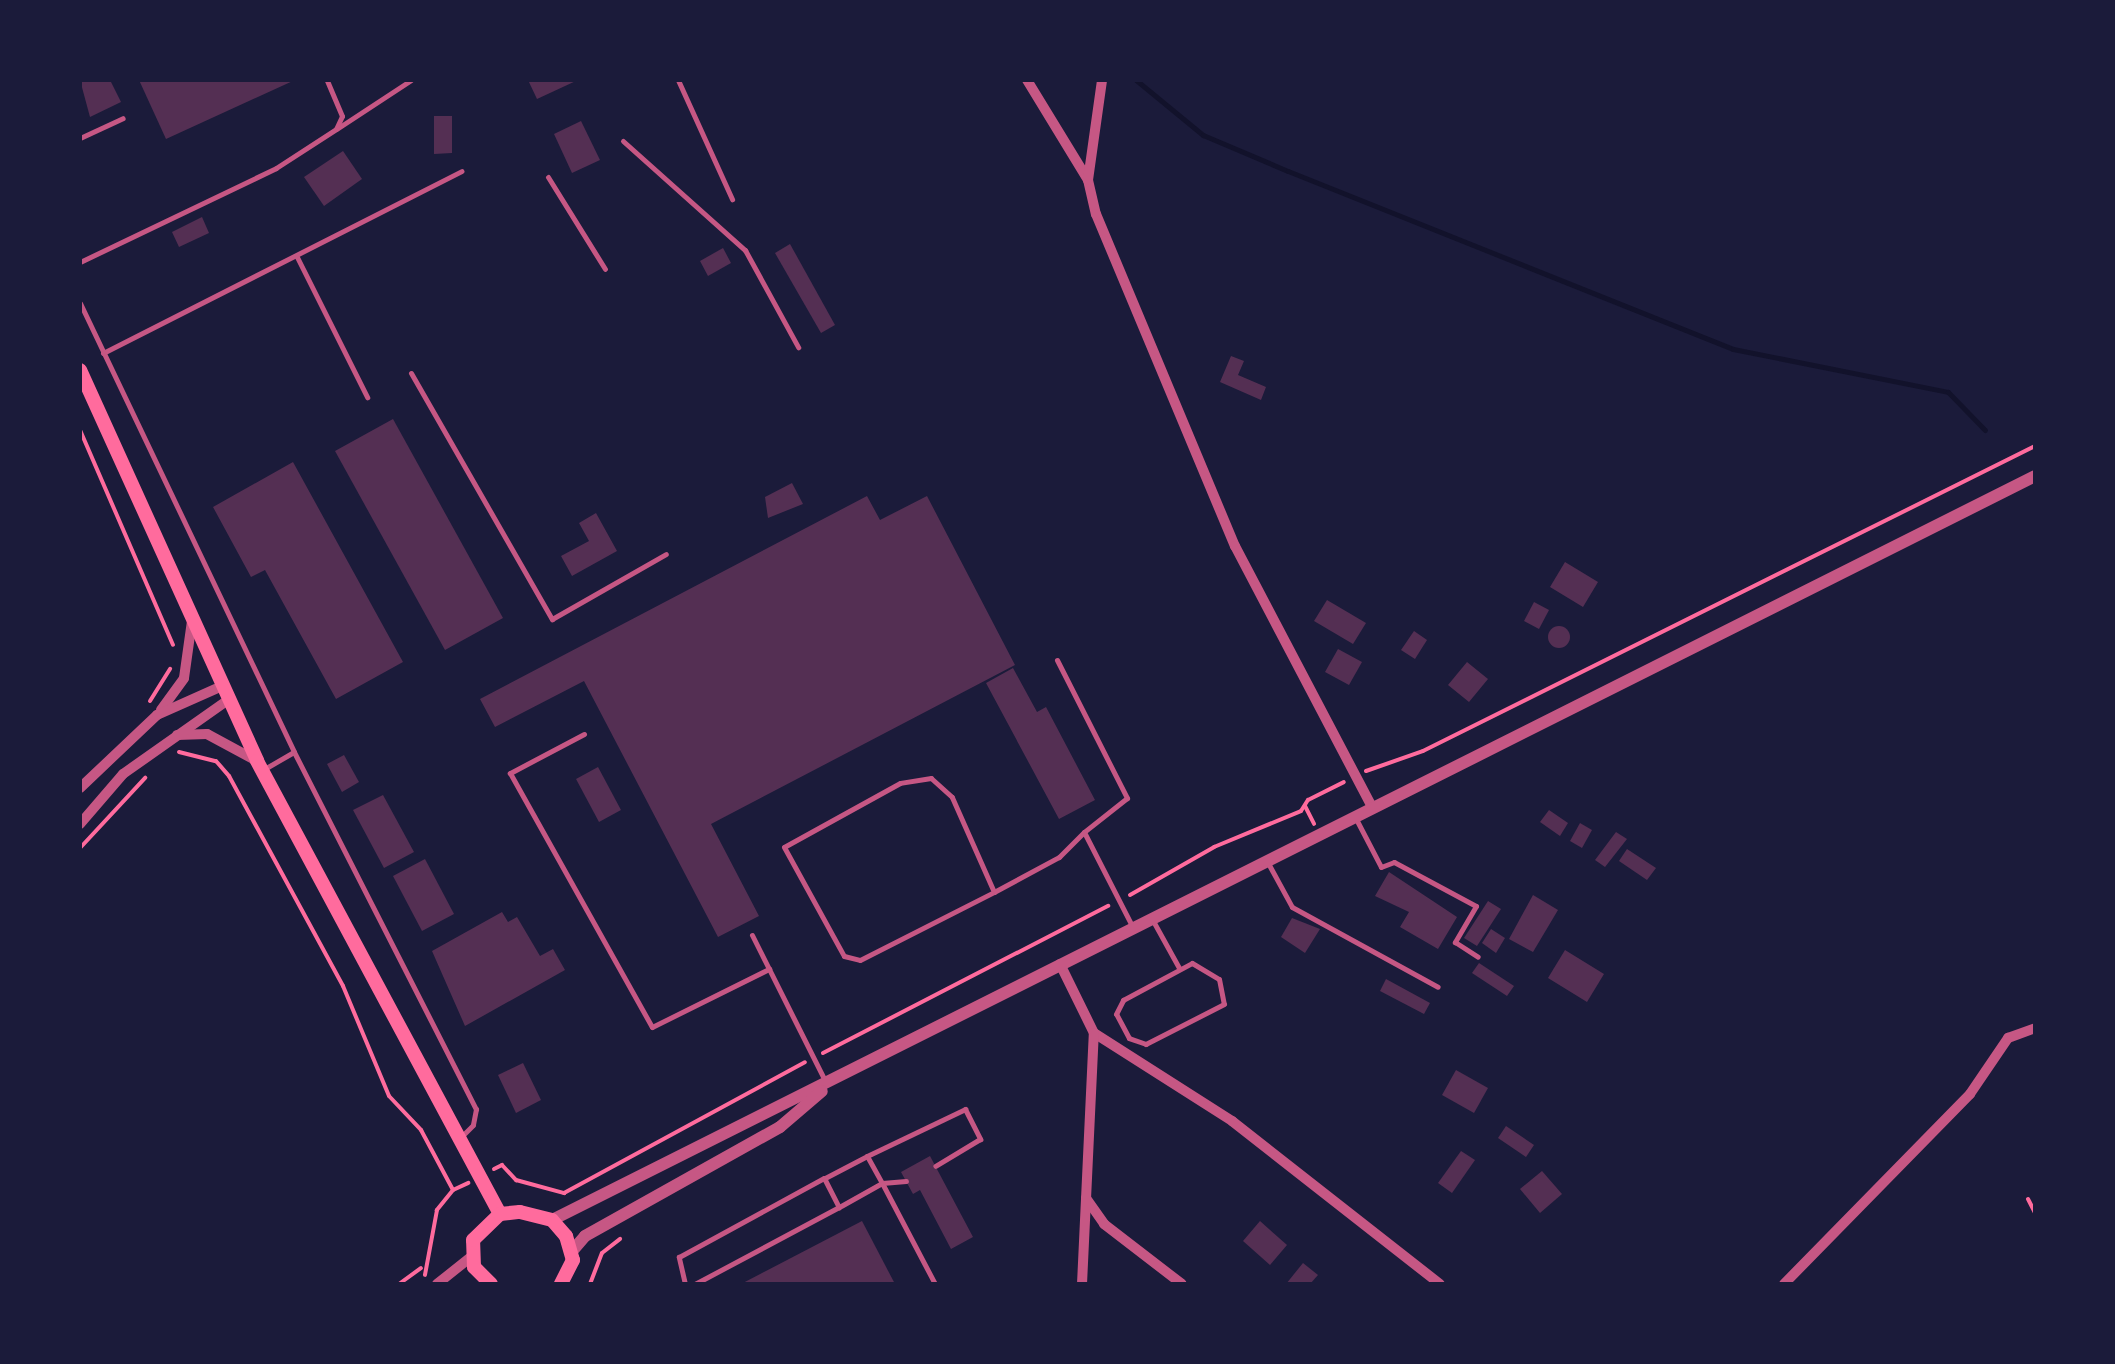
<!DOCTYPE html>
<style>
body{margin:0}
#map{position:relative;width:2115px;height:1364px;overflow:hidden;background:#1b1b3a;font-family:Karla,sans-serif}
div>[style]{position:absolute}
[style*='--x']{left:calc(var(--x)*1px);top:calc(var(--y)*1px);width:calc(var(--w)*1px);rotate:calc(var(--a)*1deg)}
.stream>*{height:5px;margin:-2.5px;padding:0 2.5px;transform-origin:2.5px;border-radius:2.5px;background:#12122b}
.building>*{inset:0;background:#542f53}
.round{border-radius:50%}
.path>*{height:4px;margin:-2px;padding:0 2px;transform-origin:2px;border-radius:2px;background:#ff6b9d}
.service>*{height:5px;margin:-2.5px;padding:0 2.5px;transform-origin:2.5px;border-radius:2.5px;background:#c65784}
.minor>*{height:10px;margin:-5px;padding:0 5px;transform-origin:5px;border-radius:5px;background:#c65784}
.tertiary>*{height:12px;margin:-6px;padding:0 6px;transform-origin:6px;border-radius:6px;background:#c65784}
.secondary>*{height:14px;margin:-7px;padding:0 7px;transform-origin:7px;border-radius:7px;background:#ff6b9d}
span{translate:-50% -50%;white-space:nowrap;text-align:center;line-height:1.15;-webkit-text-stroke:10px #1b1b3a;paint-order:stroke}
.frame{position:absolute;inset:0;border:82px solid #1b1b3a;pointer-events:none}
</style>
<div id="map">
<div class="stream">
<i style="--x:1136;--y:80;--w:87;--a:39.4"></i>
<i style="--x:1203;--y:135;--w:92;--a:23"></i>
<i style="--x:1288;--y:171;--w:479;--a:21.8"></i>
<i style="--x:1733;--y:349;--w:219;--a:11.3"></i>
<i style="--x:1948;--y:392;--w:53;--a:45.8"></i>
</div>
<div class="building">
<i style="clip-path:polygon(80px 80px,110px 80px,121px 102px,90px 117px)"></i>
<i style="clip-path:polygon(139px 80px,295px 80px,166px 139px)"></i>
<i style="clip-path:polygon(528px 80px,578px 80px,537px 99px)"></i>
<i style="clip-path:polygon(434px 116px,452px 116px,452px 153px,434px 154px)"></i>
<i style="clip-path:polygon(581px 121px,600px 160px,572px 173px,554px 134px)"></i>
<i style="clip-path:polygon(343px 151px,362px 179px,324px 206px,304px 177px)"></i>
<i style="clip-path:polygon(202px 217px,209px 233px,179px 247px,172px 232px)"></i>
<i style="clip-path:polygon(790px 244px,835px 325px,821px 333px,775px 253px)"></i>
<i style="clip-path:polygon(723px 248px,731px 263px,708px 276px,700px 261px)"></i>
<i style="clip-path:polygon(1231px 356px,1244px 361px,1238px 375px,1266px 387px,1261px 400px,1220px 382px)"></i>
<i style="clip-path:polygon(393px 419px,503px 618px,445px 650px,335px 451px)"></i>
<i style="clip-path:polygon(293px 462px,403px 662px,336px 699px,265px 570px,251px 577px,213px 507px)"></i>
<i style="clip-path:polygon(792px 483px,803px 504px,768px 518px,765px 497px)"></i>
<i style="clip-path:polygon(867px 496px,880px 520px,927px 496px,1015px 665px,711px 824px,759px 916px,718px 937px,584px 681px,495px 727px,480px 699px)"></i>
<i style="clip-path:polygon(596px 513px,617px 551px,572px 576px,561px 556px,589px 541px,579px 523px)"></i>
<i style="clip-path:polygon(1565px 562px,1598px 582px,1583px 607px,1550px 587px)"></i>
<i style="clip-path:polygon(1327px 600px,1366px 623px,1353px 644px,1314px 621px)"></i>
<i style="clip-path:polygon(1534px 602px,1549px 610px,1539px 629px,1524px 621px)"></i>
<i class="round" style="left:1548px;top:626px;width:22px;height:22px"></i>
<i style="clip-path:polygon(1414px 631px,1427px 640px,1415px 659px,1401px 650px)"></i>
<i style="clip-path:polygon(1338px 649px,1362px 662px,1349px 685px,1325px 672px)"></i>
<i style="clip-path:polygon(1467px 662px,1488px 679px,1469px 702px,1448px 685px)"></i>
<i style="clip-path:polygon(1013px 668px,1037px 712px,1046px 707px,1095px 800px,1059px 819px,986px 683px)"></i>
<i style="clip-path:polygon(344px 755px,359px 782px,342px 792px,327px 764px)"></i>
<i style="clip-path:polygon(598px 767px,621px 810px,599px 822px,576px 779px)"></i>
<i style="clip-path:polygon(383px 795px,414px 852px,384px 868px,353px 810px)"></i>
<i style="clip-path:polygon(1549px 810px,1568px 823px,1560px 836px,1540px 822px)"></i>
<i style="clip-path:polygon(1580px 823px,1592px 830px,1582px 848px,1570px 841px)"></i>
<i style="clip-path:polygon(1616px 832px,1627px 839px,1605px 867px,1595px 860px)"></i>
<i style="clip-path:polygon(1627px 849px,1656px 868px,1647px 880px,1619px 861px)"></i>
<i style="clip-path:polygon(425px 859px,454px 914px,422px 931px,393px 876px)"></i>
<i style="clip-path:polygon(1389px 872px,1457px 917px,1438px 949px,1400px 927px,1409px 912px,1375px 896px)"></i>
<i style="clip-path:polygon(1533px 895px,1558px 910px,1533px 952px,1509px 939px)"></i>
<i style="clip-path:polygon(1488px 901px,1501px 909px,1477px 946px,1464px 938px)"></i>
<i style="clip-path:polygon(502px 912px,508px 922px,517px 917px,540px 956px,553px 949px,565px 970px,465px 1026px,432px 951px)"></i>
<i style="clip-path:polygon(1292px 918px,1320px 929px,1305px 953px,1281px 937px)"></i>
<i style="clip-path:polygon(1491px 929px,1505px 938px,1496px 953px,1482px 943px)"></i>
<i style="clip-path:polygon(1565px 950px,1604px 974px,1587px 1002px,1548px 978px)"></i>
<i style="clip-path:polygon(1479px 963px,1514px 986px,1507px 996px,1472px 973px)"></i>
<i style="clip-path:polygon(1386px 979px,1430px 1003px,1424px 1014px,1380px 991px)"></i>
<i style="clip-path:polygon(523px 1063px,541px 1100px,516px 1113px,498px 1075px)"></i>
<i style="clip-path:polygon(1456px 1070px,1488px 1088px,1474px 1113px,1442px 1095px)"></i>
<i style="clip-path:polygon(1506px 1126px,1534px 1145px,1526px 1157px,1498px 1138px)"></i>
<i style="clip-path:polygon(1461px 1151px,1475px 1160px,1452px 1193px,1438px 1183px)"></i>
<i style="clip-path:polygon(930px 1156px,973px 1237px,951px 1249px,920px 1190px,913px 1194px,901px 1172px)"></i>
<i style="clip-path:polygon(1542px 1171px,1562px 1194px,1540px 1213px,1520px 1189px)"></i>
<i style="clip-path:polygon(862px 1221px,895px 1284px,741px 1284px)"></i>
<i style="clip-path:polygon(1260px 1221px,1287px 1245px,1270px 1265px,1243px 1241px)"></i>
<i style="clip-path:polygon(1303px 1263px,1318px 1275px,1310px 1284px,1286px 1284px)"></i>
</div>
<div class="path">
<i style="--x:80;--y:430;--w:234;--a:66.6"></i>
<i style="--x:150;--y:701;--w:38;--a:-58"></i>
<i style="--x:179;--y:752;--w:38;--a:14"></i>
<i style="--x:216;--y:761;--w:20;--a:49"></i>
<i style="--x:229;--y:776;--w:239;--a:61.5"></i>
<i style="--x:343;--y:986;--w:119;--a:67.3"></i>
<i style="--x:389;--y:1096;--w:47;--a:46.7"></i>
<i style="--x:421;--y:1130;--w:68;--a:61.9"></i>
<i style="--x:453;--y:1190;--w:26;--a:129"></i>
<i style="--x:437;--y:1210;--w:66;--a:100.5"></i>
<i style="--x:1366;--y:771;--w:60;--a:-19.3"></i>
<i style="--x:1423;--y:751;--w:684;--a:-26.49"></i>
<i style="--x:1305;--y:806;--w:20;--a:63"></i>
<i style="--x:80;--y:848;--w:96;--a:-47.1"></i>
<i style="--x:1130;--y:895;--w:97;--a:-29.7"></i>
<i style="--x:1214;--y:847;--w:94;--a:-22.5"></i>
<i style="--x:1301;--y:811;--w:13;--a:-58"></i>
<i style="--x:1308;--y:800;--w:40;--a:-26.6"></i>
<i style="--x:823;--y:1053;--w:321;--a:-27.3"></i>
<i style="--x:494;--y:1169;--w:9;--a:-27"></i>
<i style="--x:502;--y:1165;--w:21;--a:47"></i>
<i style="--x:516;--y:1180;--w:50;--a:15.2"></i>
<i style="--x:564;--y:1193;--w:274;--a:-28.5"></i>
<i style="--x:453;--y:1190;--w:17;--a:-25"></i>
<i style="--x:2028;--y:1199;--w:16;--a:63"></i>
<i style="--x:399;--y:1284;--w:27;--a:-36"></i>
<i style="--x:590;--y:1284;--w:33;--a:-69"></i>
<i style="--x:602;--y:1253;--w:23;--a:-38"></i>
</div>
<div class="service">
<i style="--x:678;--y:80;--w:131;--a:65.6"></i>
<i style="--x:338;--y:128;--w:87;--a:-33.3"></i>
<i style="--x:80;--y:138;--w:47;--a:-24.9"></i>
<i style="--x:623;--y:141;--w:164;--a:41.8"></i>
<i style="--x:745;--y:250;--w:111;--a:61.3"></i>
<i style="--x:548;--y:177;--w:108;--a:58.2"></i>
<i style="--x:297;--y:257;--w:157;--a:63.4"></i>
<i style="--x:80;--y:262;--w:217;--a:-25.6"></i>
<i style="--x:276;--y:168;--w:72;--a:-33"></i>
<i style="--x:336;--y:129;--w:14;--a:-65"></i>
<i style="--x:342;--y:116;--w:39;--a:-113"></i>
<i style="--x:80;--y:303;--w:497;--a:64.5"></i>
<i style="--x:294;--y:752;--w:401;--a:63"></i>
<i style="--x:476;--y:1109;--w:16;--a:101"></i>
<i style="--x:473;--y:1125;--w:17;--a:135"></i>
<i style="--x:103;--y:353;--w:402;--a:-26.9"></i>
<i style="--x:411;--y:373;--w:284;--a:60.2"></i>
<i style="--x:552;--y:619;--w:131;--a:-29.7"></i>
<i style="--x:1057;--y:660;--w:155;--a:63.1"></i>
<i style="--x:1127;--y:798;--w:55;--a:141.7"></i>
<i style="--x:1084;--y:832;--w:106;--a:62.9"></i>
<i style="--x:584;--y:734;--w:84;--a:152.2"></i>
<i style="--x:510;--y:773;--w:291;--a:60.8"></i>
<i style="--x:652;--y:1027;--w:131;--a:-26.4"></i>
<i style="--x:266;--y:768;--w:32;--a:-30"></i>
<i style="--x:1355;--y:817;--w:56;--a:62.5"></i>
<i style="--x:1381;--y:867;--w:14;--a:-21"></i>
<i style="--x:1394;--y:862;--w:93;--a:28.2"></i>
<i style="--x:1476;--y:906;--w:42;--a:120.3"></i>
<i style="--x:1455;--y:942;--w:27;--a:33"></i>
<i style="--x:1268;--y:863;--w:50;--a:61.4"></i>
<i style="--x:1292;--y:907;--w:166;--a:28.7"></i>
<i style="--x:994;--y:892;--w:104;--a:-113.9"></i>
<i style="--x:952;--y:797;--w:28;--a:-138"></i>
<i style="--x:931;--y:778;--w:31;--a:171"></i>
<i style="--x:900;--y:783;--w:132;--a:151.1"></i>
<i style="--x:784;--y:847;--w:124;--a:61.2"></i>
<i style="--x:844;--y:956;--w:16;--a:14"></i>
<i style="--x:860;--y:960;--w:150;--a:-26.9"></i>
<i style="--x:994;--y:892;--w:74;--a:-28.3"></i>
<i style="--x:1059;--y:857;--w:35;--a:-45"></i>
<i style="--x:1152;--y:919;--w:56;--a:61.1"></i>
<i style="--x:752;--y:935;--w:161;--a:63.4"></i>
<i style="--x:1192;--y:963;--w:31;--a:31"></i>
<i style="--x:1219;--y:979;--w:25;--a:79"></i>
<i style="--x:1224;--y:1004;--w:88;--a:152.9"></i>
<i style="--x:1146;--y:1044;--w:18;--a:-161"></i>
<i style="--x:1129;--y:1038;--w:27;--a:-118"></i>
<i style="--x:1116;--y:1014;--w:16;--a:-63"></i>
<i style="--x:1123;--y:1000;--w:78;--a:-28.2"></i>
<i style="--x:867;--y:1156;--w:109;--a:-25.6"></i>
<i style="--x:965;--y:1109;--w:34;--a:63"></i>
<i style="--x:980;--y:1139;--w:52;--a:149"></i>
<i style="--x:825;--y:1178;--w:47;--a:-27.6"></i>
<i style="--x:867;--y:1156;--w:31;--a:61"></i>
<i style="--x:882;--y:1183;--w:24;--a:-5"></i>
<i style="--x:841;--y:1206;--w:47;--a:-29.3"></i>
<i style="--x:882;--y:1183;--w:114;--a:62.3"></i>
<i style="--x:685;--y:1284;--w:28;--a:-103"></i>
<i style="--x:679;--y:1257;--w:165;--a:-28.6"></i>
<i style="--x:824;--y:1178;--w:33;--a:63"></i>
<i style="--x:839;--y:1207;--w:163;--a:151.9"></i>
</div>
<div class="minor">
<i style="--x:1027;--y:80;--w:117;--a:58.6"></i>
<i style="--x:1088;--y:180;--w:35;--a:77"></i>
<i style="--x:1096;--y:214;--w:360;--a:67.3"></i>
<i style="--x:1235;--y:546;--w:293;--a:62.3"></i>
<i style="--x:1088;--y:180;--w:101;--a:-82"></i>
<i style="--x:161;--y:710;--w:39;--a:-54"></i>
<i style="--x:184;--y:678;--w:58;--a:-82"></i>
<i style="--x:177;--y:735;--w:30;--a:-2"></i>
<i style="--x:207;--y:734;--w:57;--a:28.4"></i>
<i style="--x:80;--y:788;--w:106;--a:-43.5"></i>
<i style="--x:157;--y:715;--w:71;--a:-24"></i>
<i style="--x:80;--y:824;--w:66;--a:-49.3"></i>
<i style="--x:123;--y:774;--w:128;--a:-35.2"></i>
<i style="--x:1060;--y:964;--w:77;--a:63.8"></i>
<i style="--x:1094;--y:1033;--w:164;--a:32.5"></i>
<i style="--x:1232;--y:1121;--w:264;--a:38.1"></i>
<i style="--x:1086;--y:1198;--w:32;--a:55"></i>
<i style="--x:1104;--y:1224;--w:98;--a:37.6"></i>
<i style="--x:437;--y:1284;--w:43;--a:-38.5"></i>
<i style="--x:1082;--y:1284;--w:251;--a:-87.3"></i>
<i style="--x:1784;--y:1284;--w:266;--a:-45.6"></i>
<i style="--x:1970;--y:1094;--w:68;--a:-55.8"></i>
<i style="--x:2008;--y:1038;--w:29;--a:-20"></i>
</div>
<div class="tertiary">
<i style="--x:552;--y:1220;--w:1659;--a:-26.64"></i>
<i style="--x:573;--y:1250;--w:18;--a:-49"></i>
<i style="--x:585;--y:1236;--w:223;--a:-29.2"></i>
<i style="--x:780;--y:1127;--w:55;--a:-40.6"></i>
</div>
<div class="secondary">
<i style="--x:80;--y:370;--w:429;--a:65.6"></i>
<i style="--x:257;--y:761;--w:514;--a:61.79"></i>
<i style="--x:491;--y:1284;--w:24;--a:-135"></i>
<i style="--x:474;--y:1267;--w:27;--a:-92"></i>
<i style="--x:473;--y:1240;--w:37;--a:-44"></i>
<i style="--x:500;--y:1214;--w:20;--a:-6"></i>
<i style="--x:520;--y:1212;--w:33;--a:14"></i>
<i style="--x:552;--y:1220;--w:21;--a:49"></i>
<i style="--x:566;--y:1236;--w:25;--a:74"></i>
<i style="--x:573;--y:1260;--w:27;--a:117"></i>
</div>
<div class="frame"></div>
</div>
